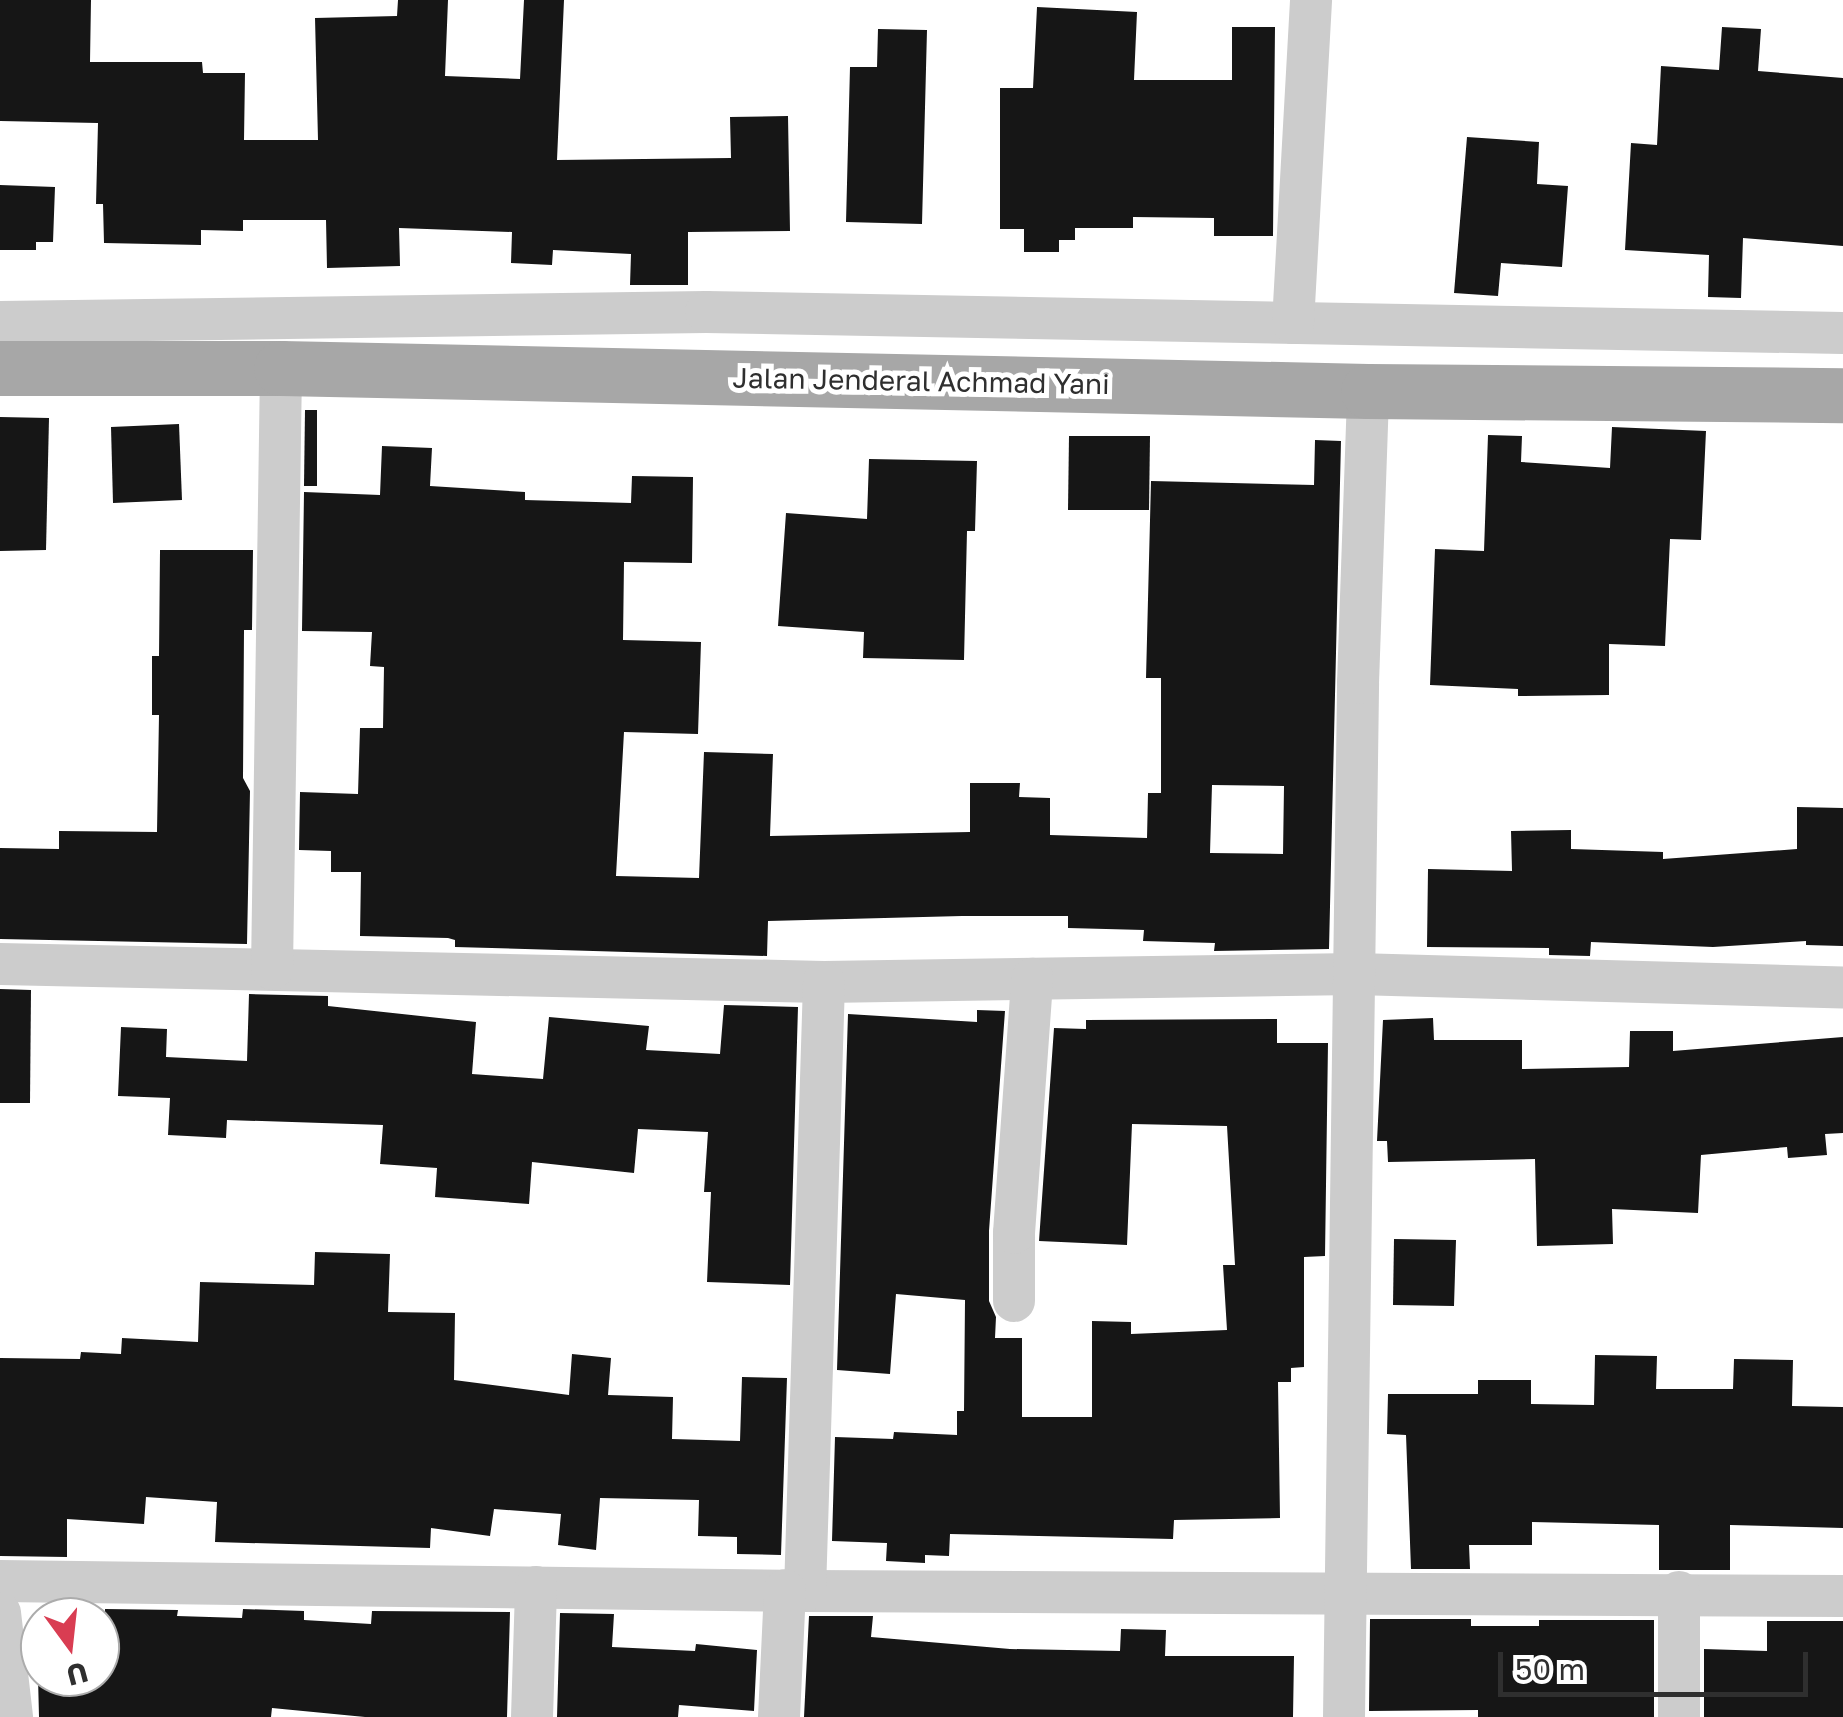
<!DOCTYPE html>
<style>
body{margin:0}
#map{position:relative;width:1843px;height:1717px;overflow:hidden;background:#fff;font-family:"Golos Text",sans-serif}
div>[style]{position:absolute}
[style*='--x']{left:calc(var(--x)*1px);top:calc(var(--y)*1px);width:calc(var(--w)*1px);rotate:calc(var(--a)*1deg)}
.building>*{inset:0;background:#161616}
.street>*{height:42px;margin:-21px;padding:0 21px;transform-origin:21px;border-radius:21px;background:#ccc}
.primary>*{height:55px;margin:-27.5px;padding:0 27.5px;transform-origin:27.5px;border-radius:27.5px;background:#a7a7a7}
span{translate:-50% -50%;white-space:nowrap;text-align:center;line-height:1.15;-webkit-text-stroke:10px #fff;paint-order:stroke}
.street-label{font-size:28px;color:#2f2f2f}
.north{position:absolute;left:20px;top:1597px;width:100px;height:100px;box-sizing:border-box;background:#fff;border:2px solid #acacac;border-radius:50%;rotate:165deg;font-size:28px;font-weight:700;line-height:40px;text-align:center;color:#2f2f2f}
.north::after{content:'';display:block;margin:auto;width:35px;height:45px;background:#d93d52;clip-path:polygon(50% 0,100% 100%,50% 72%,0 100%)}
.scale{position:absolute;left:1498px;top:1652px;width:310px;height:45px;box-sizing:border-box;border:5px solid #2f2f2f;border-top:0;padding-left:12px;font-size:30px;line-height:35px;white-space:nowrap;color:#2f2f2f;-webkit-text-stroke:8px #fff;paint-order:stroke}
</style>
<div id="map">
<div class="building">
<i style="clip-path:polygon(0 0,91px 0,90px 62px,202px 62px,203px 73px,245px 73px,244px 140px,318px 140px,315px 18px,397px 16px,398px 0,448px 0,445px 76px,520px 79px,524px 0,564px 0,557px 160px,731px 158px,730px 117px,788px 116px,790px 231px,688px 232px,688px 285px,630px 285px,631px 254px,553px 250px,552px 265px,511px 263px,512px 232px,399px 228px,400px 266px,327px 268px,326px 220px,243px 220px,243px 231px,201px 230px,201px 245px,104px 243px,103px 204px,96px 204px,98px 123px,0 121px)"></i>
<i style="clip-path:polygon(1037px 7px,1137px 12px,1134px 80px,1232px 80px,1232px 27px,1275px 27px,1273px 236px,1214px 236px,1214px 218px,1133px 217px,1133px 228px,1075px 228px,1075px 240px,1059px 240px,1059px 252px,1024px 252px,1024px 229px,1000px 229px,1000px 88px,1033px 88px)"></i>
<i style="clip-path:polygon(1722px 27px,1761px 29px,1758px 71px,1843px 78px,1843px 246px,1743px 238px,1741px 298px,1708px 297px,1709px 255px,1625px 250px,1631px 143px,1657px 145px,1661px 66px,1719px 70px)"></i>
<i style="clip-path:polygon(878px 29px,927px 30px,922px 224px,846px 222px,850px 67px,877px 67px)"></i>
<i style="clip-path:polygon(1467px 137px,1539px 142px,1537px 184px,1568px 186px,1562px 267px,1501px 263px,1498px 296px,1454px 293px)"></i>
<i style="clip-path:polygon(0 185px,55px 187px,53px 242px,36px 242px,36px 250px,0 250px)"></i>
<i style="clip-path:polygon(305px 410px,317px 410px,317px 486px,304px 486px)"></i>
<i style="clip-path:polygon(0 417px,49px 418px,46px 550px,0 551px)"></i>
<i style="clip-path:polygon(179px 424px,182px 500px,113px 503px,111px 427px)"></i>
<i style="clip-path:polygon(1612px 427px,1706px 431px,1701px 540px,1670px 539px,1665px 646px,1609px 644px,1609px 695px,1518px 696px,1518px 689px,1430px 685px,1435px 549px,1484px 551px,1488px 435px,1522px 436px,1521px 462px,1610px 468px)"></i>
<i style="clip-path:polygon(1069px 436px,1150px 436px,1149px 510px,1068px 510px)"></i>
<i style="clip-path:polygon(evenodd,1315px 440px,1341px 441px,1329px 949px,1214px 951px,1215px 943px,1143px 941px,1144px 930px,1068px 928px,1068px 916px,962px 916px,768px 921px,767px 956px,455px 947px,455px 940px,448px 938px,360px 936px,361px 872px,331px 872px,331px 851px,299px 850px,300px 792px,358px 794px,360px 728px,383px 728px,384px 667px,370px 666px,372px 632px,302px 631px,304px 492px,380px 495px,382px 446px,432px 448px,430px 486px,525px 492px,525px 500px,631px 503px,632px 476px,693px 477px,692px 563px,624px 562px,623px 640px,701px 642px,698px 734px,624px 732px,616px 876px,699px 878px,704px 752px,773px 754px,770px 836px,970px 832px,970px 783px,1020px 783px,1019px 797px,1050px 798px,1050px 835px,1147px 838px,1148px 793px,1161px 793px,1161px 678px,1146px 678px,1151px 481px,1314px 485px,1315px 440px,1212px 785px,1284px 786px,1283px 854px,1210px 853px,1212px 785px)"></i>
<i style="clip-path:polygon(869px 459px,977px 461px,975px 531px,967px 531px,964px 660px,863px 658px,864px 632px,778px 626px,786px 513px,867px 519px)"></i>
<i style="clip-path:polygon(160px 550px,253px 550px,252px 630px,244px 630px,243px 778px,250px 791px,247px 944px,0 939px,0 848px,59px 849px,59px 831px,157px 832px,159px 715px,152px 715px,152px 656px,159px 656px)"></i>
<i style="clip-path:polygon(1797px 807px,1843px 808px,1843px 946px,1806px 945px,1806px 941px,1713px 947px,1591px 942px,1590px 956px,1549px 955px,1549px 948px,1427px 947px,1428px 869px,1512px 871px,1511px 831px,1571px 830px,1571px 849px,1663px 852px,1663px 859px,1797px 849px)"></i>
<i style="clip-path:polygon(0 989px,31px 990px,30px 1103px,0 1103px)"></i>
<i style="clip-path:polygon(249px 994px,328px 996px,328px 1006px,476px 1022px,472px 1074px,543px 1079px,549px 1017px,649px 1026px,646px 1050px,720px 1054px,724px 1005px,798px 1007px,790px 1285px,707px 1282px,711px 1192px,704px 1192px,708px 1132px,638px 1129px,634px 1173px,532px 1162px,529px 1204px,435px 1197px,437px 1168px,380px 1164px,383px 1125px,227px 1120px,226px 1138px,168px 1135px,170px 1098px,118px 1096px,121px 1027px,167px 1029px,166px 1057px,247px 1061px)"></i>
<i style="clip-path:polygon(977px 1010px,1005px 1011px,989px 1231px,989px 1301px,996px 1317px,995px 1338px,1022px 1338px,1022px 1417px,1092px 1417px,1092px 1321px,1131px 1322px,1131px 1334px,1227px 1330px,1223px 1265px,1235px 1265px,1227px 1126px,1132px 1124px,1127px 1245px,1039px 1241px,1054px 1028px,1086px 1029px,1086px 1020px,1277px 1019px,1277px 1043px,1328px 1043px,1325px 1256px,1304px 1257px,1304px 1367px,1291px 1368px,1291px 1382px,1278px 1382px,1280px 1518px,1174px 1520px,1173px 1539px,950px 1534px,949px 1556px,925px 1555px,925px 1563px,886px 1561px,887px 1543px,832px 1541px,835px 1437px,893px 1439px,894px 1432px,957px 1435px,957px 1411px,964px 1411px,965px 1300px,896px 1294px,890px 1374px,837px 1370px,848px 1014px,977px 1022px)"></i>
<i style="clip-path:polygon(1433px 1018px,1434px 1040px,1522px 1040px,1522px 1069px,1629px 1067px,1630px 1031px,1673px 1031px,1673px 1051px,1843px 1037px,1843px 1133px,1825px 1134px,1827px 1155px,1788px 1158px,1787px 1147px,1701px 1155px,1698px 1213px,1612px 1209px,1613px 1244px,1537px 1246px,1535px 1159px,1388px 1162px,1387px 1141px,1377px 1141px,1383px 1020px)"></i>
<i style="clip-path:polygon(1394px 1239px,1456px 1240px,1454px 1306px,1393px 1305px)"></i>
<i style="clip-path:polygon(315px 1252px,390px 1254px,388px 1312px,455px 1313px,454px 1380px,569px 1395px,572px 1354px,611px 1358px,608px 1395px,673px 1397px,672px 1439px,740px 1441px,742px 1377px,787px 1378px,781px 1555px,737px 1554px,737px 1537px,698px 1536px,699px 1500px,600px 1498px,596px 1550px,558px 1545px,561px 1514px,494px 1509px,490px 1536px,431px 1528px,430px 1548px,215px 1542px,217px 1502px,146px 1497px,144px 1524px,67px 1519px,67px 1557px,0 1556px,0 1358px,80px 1359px,81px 1352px,121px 1354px,122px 1338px,198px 1342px,200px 1282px,314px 1285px)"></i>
<i style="clip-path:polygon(1595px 1355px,1657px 1356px,1656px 1389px,1733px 1389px,1734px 1359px,1793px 1360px,1792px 1406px,1843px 1407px,1843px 1528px,1730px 1525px,1730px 1570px,1659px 1570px,1659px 1525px,1532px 1522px,1532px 1545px,1469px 1545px,1470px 1569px,1411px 1569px,1406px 1435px,1387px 1434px,1388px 1394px,1478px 1394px,1478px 1380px,1531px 1380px,1531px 1404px,1594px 1405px)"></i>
<i style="clip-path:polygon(105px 1609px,178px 1610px,177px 1616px,242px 1618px,243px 1609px,304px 1611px,304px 1620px,371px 1624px,372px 1611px,510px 1612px,507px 1717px,365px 1717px,272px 1708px,271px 1717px,39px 1717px,38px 1677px,104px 1677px)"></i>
<i style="clip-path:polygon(560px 1613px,614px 1614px,612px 1647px,695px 1651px,696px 1644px,757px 1650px,754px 1711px,679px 1705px,678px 1717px,557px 1717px)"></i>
<i style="clip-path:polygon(809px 1616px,873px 1616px,871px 1637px,1010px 1649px,1120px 1651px,1121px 1629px,1166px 1630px,1165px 1656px,1294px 1656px,1293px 1717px,804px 1717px)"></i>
<i style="clip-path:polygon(1370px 1619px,1471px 1619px,1471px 1626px,1539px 1626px,1539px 1620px,1654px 1620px,1654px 1717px,1478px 1717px,1478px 1710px,1369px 1711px)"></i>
<i style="clip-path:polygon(1767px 1621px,1843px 1621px,1843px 1717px,1704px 1717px,1704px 1649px,1767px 1651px)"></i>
</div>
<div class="street">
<i style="--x:0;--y:322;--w:706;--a:-0.81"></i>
<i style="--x:706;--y:312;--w:1137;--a:1.06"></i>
<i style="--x:1293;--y:323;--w:324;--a:-86.8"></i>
<i style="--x:0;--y:964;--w:824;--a:1.25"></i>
<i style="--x:824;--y:982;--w:532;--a:-0.86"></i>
<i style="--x:1356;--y:974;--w:487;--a:1.6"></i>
<i style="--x:272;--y:969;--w:601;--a:-89.14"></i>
<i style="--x:1014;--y:1301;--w:68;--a:-90"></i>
<i style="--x:1014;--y:1233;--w:255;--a:-85.9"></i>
<i style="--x:0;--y:1581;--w:805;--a:0.71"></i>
<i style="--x:805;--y:1591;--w:1038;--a:0.28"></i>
<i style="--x:805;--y:1591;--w:609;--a:-88.21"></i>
<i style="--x:1679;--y:1592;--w:125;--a:90"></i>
<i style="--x:0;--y:1613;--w:105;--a:83.4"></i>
<i style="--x:532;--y:1717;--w:130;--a:-88.2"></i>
<i style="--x:779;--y:1717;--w:127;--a:-87.3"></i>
<i style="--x:1344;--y:1717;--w:1034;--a:-89.22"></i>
<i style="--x:1358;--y:683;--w:292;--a:-88"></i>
</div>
<div class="primary">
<i style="--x:0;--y:368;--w:281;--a:0"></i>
<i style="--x:281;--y:368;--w:1087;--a:1.21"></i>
<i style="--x:1368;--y:391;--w:475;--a:0.5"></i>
</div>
<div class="street-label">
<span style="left:921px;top:381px;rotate:1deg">Jalan Jenderal Achmad Yani</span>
</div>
<div class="north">U</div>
<div class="scale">50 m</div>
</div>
